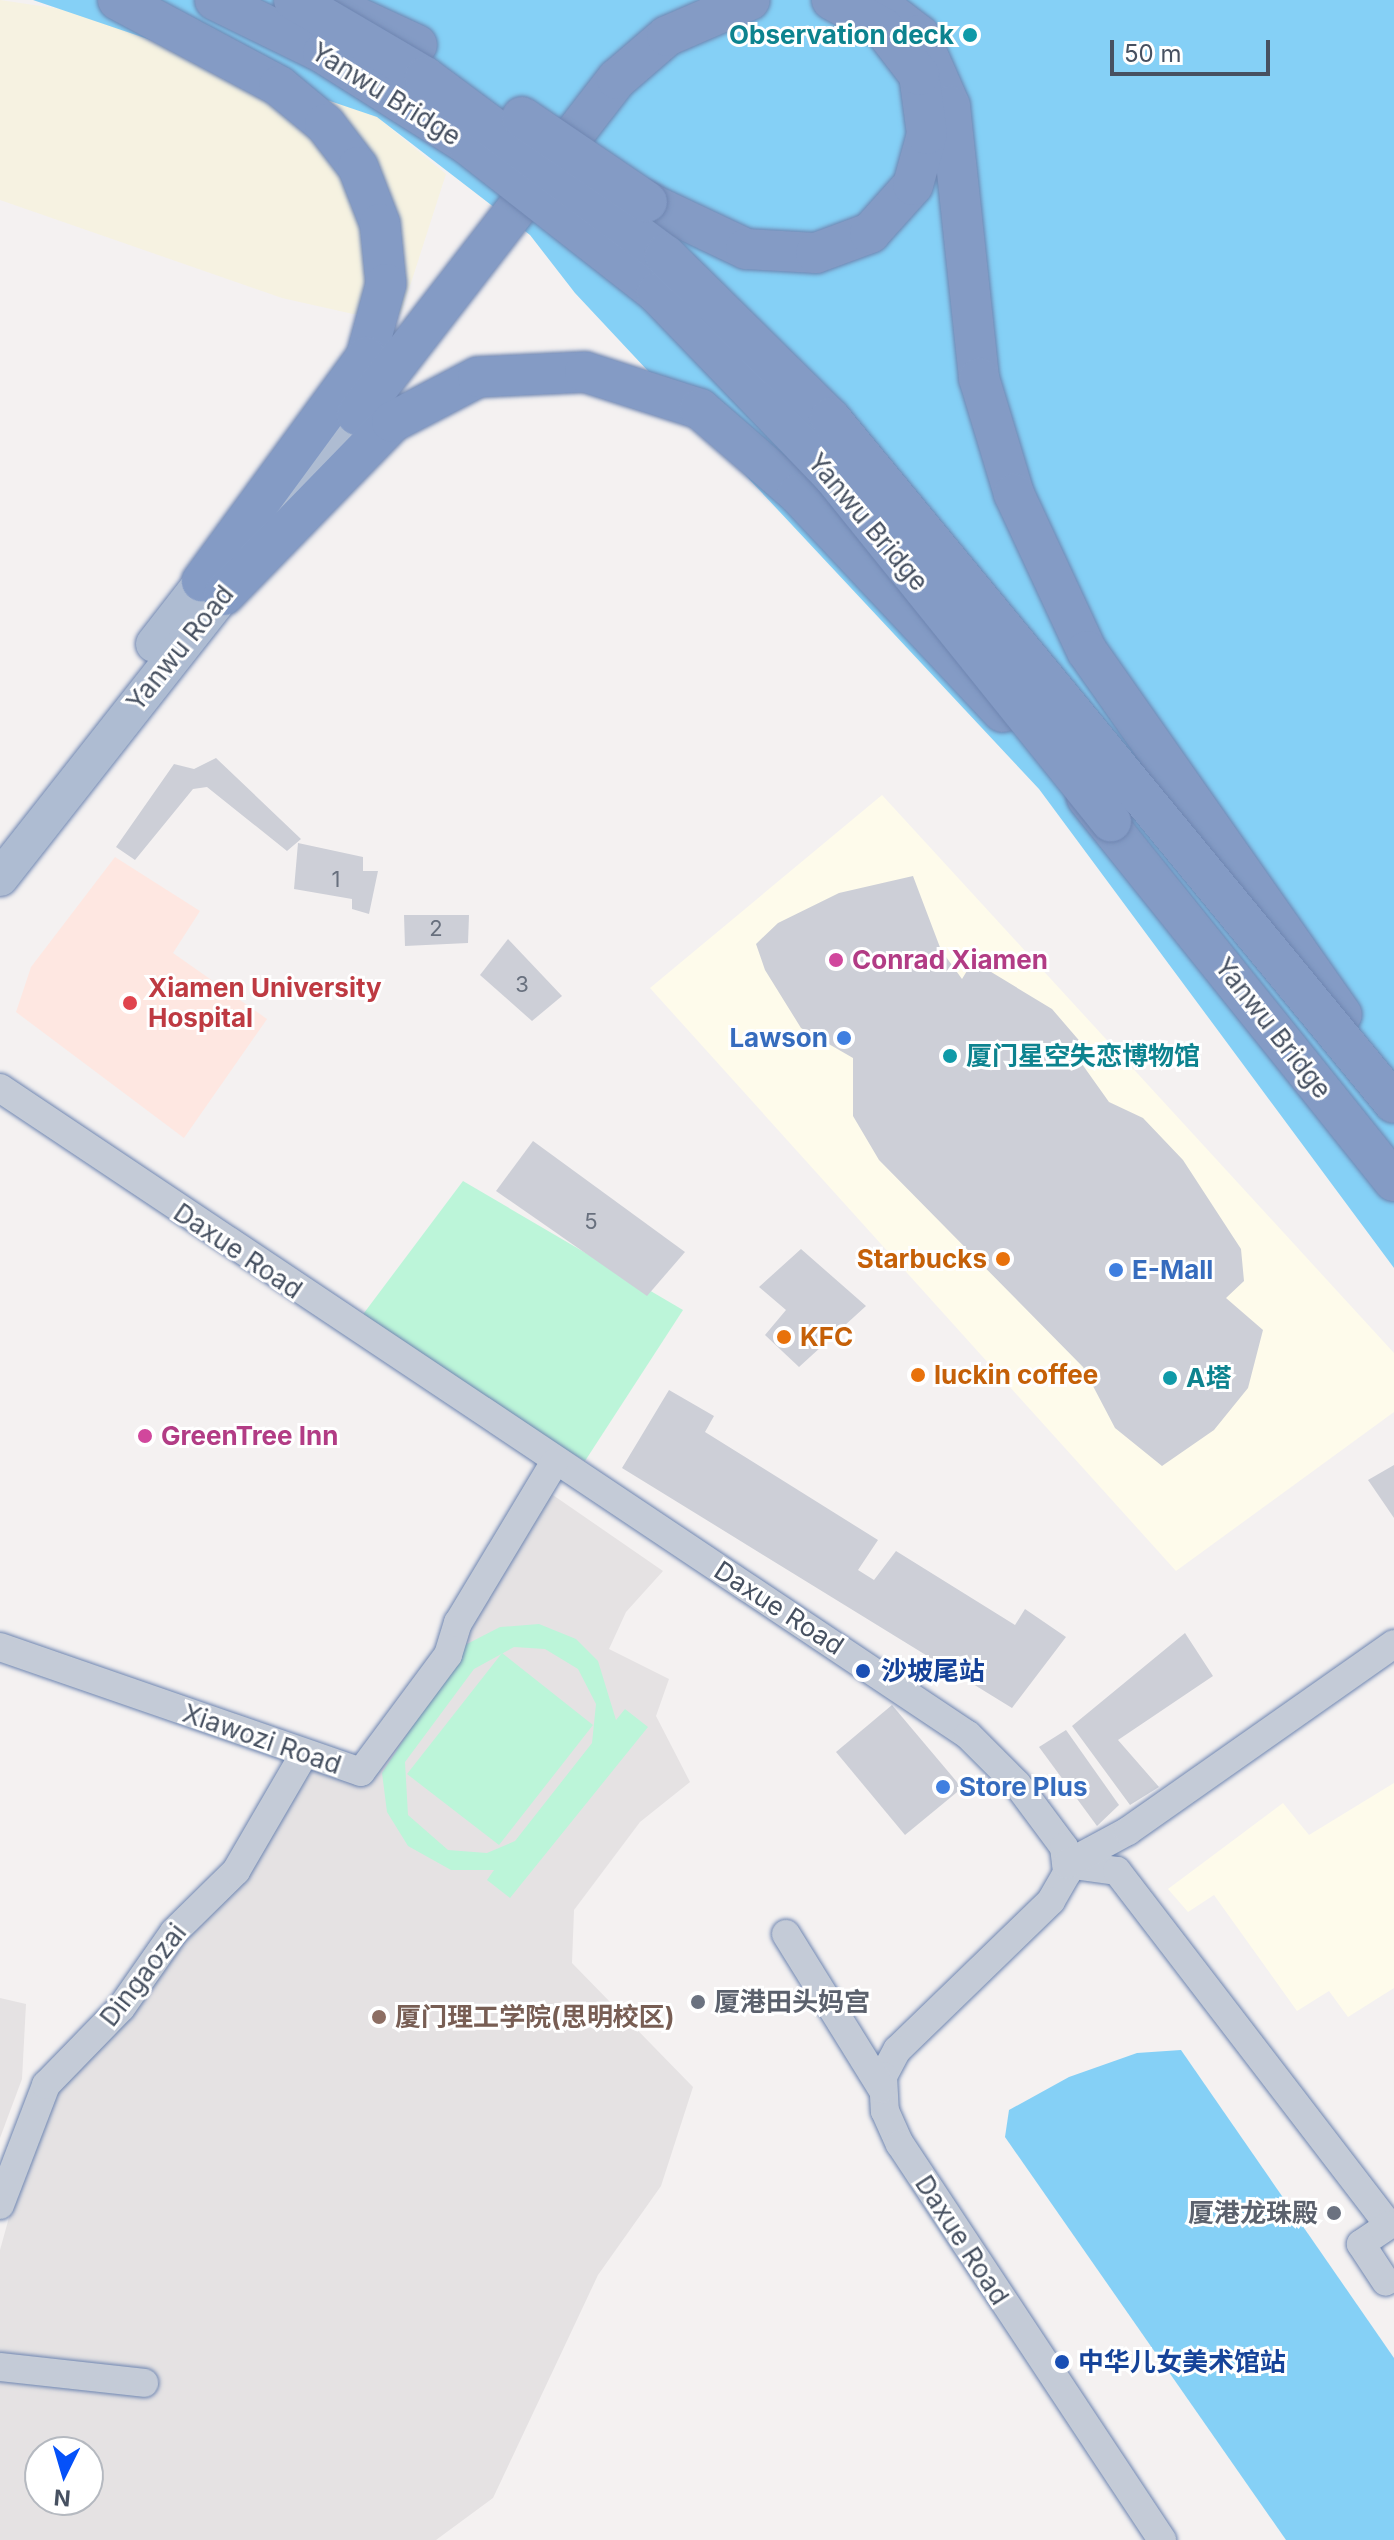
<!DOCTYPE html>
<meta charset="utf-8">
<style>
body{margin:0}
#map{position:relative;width:1394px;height:2540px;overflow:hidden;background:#f4f1f1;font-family:Inter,"Noto Sans SC",sans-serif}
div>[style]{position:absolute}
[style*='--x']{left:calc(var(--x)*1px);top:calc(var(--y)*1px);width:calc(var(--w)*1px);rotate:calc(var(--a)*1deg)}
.commercial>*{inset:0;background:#fefbeb}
.education>*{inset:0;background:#e5e2e3}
.medical>*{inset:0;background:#fee7e1}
.green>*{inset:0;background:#bcf5d9}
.sand>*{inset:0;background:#f6f2e1}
.water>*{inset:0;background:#85d0f6}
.building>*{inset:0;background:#cdcfd7}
.roads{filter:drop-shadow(0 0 2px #6f86b1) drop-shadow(0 0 2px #6f86b1)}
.minor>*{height:28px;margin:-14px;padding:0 14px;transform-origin:14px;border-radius:14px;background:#c4cbd7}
.major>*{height:36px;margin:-18px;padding:0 18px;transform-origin:18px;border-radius:18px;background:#aebcd2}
.highway>*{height:40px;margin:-20px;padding:0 20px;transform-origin:20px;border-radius:20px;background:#849bc5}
.bridges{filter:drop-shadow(0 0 2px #6f86b1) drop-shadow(0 0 2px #6f86b1)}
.highway-bridge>*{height:40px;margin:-20px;padding:0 20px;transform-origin:20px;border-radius:20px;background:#849bc5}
.dots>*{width:22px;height:22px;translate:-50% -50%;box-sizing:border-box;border:4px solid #fff;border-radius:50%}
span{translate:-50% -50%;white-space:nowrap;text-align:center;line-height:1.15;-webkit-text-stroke:6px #fff;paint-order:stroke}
.number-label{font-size:22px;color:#68707e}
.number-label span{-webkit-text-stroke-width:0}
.culture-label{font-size:26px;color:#0d838f;font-weight:700}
.right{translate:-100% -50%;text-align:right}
.left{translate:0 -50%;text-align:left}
.street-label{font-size:26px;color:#475161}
.hotel-label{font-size:26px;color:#b23c85;font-weight:700}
.health-label{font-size:26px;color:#be3a42;font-weight:700}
.shop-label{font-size:26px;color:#366cbe;font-weight:700}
.food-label{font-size:26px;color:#c56008;font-weight:700}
.transit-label{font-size:26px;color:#164399;font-weight:700}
.worship-label{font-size:26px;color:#5b616d;font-weight:700}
.education-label{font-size:26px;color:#785e54;font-weight:700}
.north{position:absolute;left:24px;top:2436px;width:80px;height:80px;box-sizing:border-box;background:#fff;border:2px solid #b5b9c0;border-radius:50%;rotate:185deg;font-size:22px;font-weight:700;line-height:32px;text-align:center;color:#475161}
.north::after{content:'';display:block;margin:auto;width:28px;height:36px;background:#0551f9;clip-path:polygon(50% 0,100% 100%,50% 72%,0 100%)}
.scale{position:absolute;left:1110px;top:40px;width:160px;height:36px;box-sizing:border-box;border:4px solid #475161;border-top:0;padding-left:10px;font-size:24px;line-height:28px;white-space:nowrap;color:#475161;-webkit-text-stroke:6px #fff;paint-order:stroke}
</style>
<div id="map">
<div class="commercial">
<i style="clip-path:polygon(882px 795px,1394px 1353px,1394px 1412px,1176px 1571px,650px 988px)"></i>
<i style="clip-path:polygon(1394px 1783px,1394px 1988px,1348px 2017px,1329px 1991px,1297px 2011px,1214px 1895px,1188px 1912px,1168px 1889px,1283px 1803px,1309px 1835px)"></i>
</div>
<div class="education">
<i style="clip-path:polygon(evenodd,550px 1493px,663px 1571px,626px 1612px,609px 1649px,669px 1679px,656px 1716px,690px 1782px,640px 1822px,574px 1910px,572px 1963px,693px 2087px,661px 2186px,598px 2275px,493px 2498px,436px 2540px,0 2540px,0 2250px,21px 2174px,55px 2094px,315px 1761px,357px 1784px,550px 1493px,40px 2452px,88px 2452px,88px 2500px,40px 2500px,40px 2452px)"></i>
<i style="clip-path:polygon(0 1998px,26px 2004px,22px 2079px,0 2138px)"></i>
</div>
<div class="medical">
<i style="clip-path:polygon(115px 857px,200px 911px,173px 953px,267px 1019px,184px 1138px,16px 1012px,31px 967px)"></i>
</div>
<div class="green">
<i style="clip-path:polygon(463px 1181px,683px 1310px,585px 1461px,355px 1325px)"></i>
<i style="clip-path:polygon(evenodd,539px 1624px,576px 1639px,598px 1661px,616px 1720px,625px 1709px,648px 1727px,510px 1898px,487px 1880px,494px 1870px,451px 1870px,408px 1846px,387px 1812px,382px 1773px,465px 1645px,500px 1627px,539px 1624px,514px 1647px,545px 1649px,578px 1669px,596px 1704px,592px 1743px,515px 1841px,487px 1853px,448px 1850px,408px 1815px,405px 1762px,474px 1669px,514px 1647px)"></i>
<i style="clip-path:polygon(502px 1653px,593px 1725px,499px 1845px,407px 1774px)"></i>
</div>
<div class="sand">
<i style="clip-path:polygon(0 0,88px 13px,377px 117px,446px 174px,401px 314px,353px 314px,282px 298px,0 200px)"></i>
</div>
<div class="water">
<i style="clip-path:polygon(33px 0,1394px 0,1394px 1268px,1039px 789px,575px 293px,530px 235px,377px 117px)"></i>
<i style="clip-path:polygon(1181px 2050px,1394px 2358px,1394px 2540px,1286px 2540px,1005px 2137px,1009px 2110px,1069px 2077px,1137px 2053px)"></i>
</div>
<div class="building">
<i style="clip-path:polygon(216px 758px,301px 839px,287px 851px,207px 787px,193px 789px,135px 860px,116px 847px,174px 764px,194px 769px)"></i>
<i style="clip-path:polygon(298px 843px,363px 857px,363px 871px,378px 871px,369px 914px,352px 909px,352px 899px,294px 889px)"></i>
<i style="clip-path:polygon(913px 876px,941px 950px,962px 979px,973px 961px,1052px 1009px,1083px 1045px,1077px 1057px,1109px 1102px,1143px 1118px,1183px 1160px,1241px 1249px,1244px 1281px,1226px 1298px,1263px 1330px,1248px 1388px,1214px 1430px,1162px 1466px,1115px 1428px,1083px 1367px,879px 1160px,853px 1116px,853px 1058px,801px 1028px,765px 970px,756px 944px,778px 923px,839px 893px)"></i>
<i style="clip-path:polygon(404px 915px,469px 915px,468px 943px,405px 946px)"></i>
<i style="clip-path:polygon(508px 939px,562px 996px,532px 1021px,480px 975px)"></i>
<i style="clip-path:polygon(533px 1141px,685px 1252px,647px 1296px,496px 1191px)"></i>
<i style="clip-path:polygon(801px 1249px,866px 1306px,799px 1367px,765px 1335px,786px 1310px,759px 1287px)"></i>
<i style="clip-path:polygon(669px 1390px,714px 1416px,705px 1432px,878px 1540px,858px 1570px,874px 1580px,896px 1551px,1015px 1625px,1025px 1609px,1066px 1637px,1012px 1708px,622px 1468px)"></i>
<i style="clip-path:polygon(1394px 1465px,1394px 1518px,1368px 1480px)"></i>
<i style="clip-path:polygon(1185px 1633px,1213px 1676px,1118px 1740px,1159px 1787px,1130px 1805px,1072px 1726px)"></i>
<i style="clip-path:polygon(892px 1705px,962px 1788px,905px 1835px,836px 1752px)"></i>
<i style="clip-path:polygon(1066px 1730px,1119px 1805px,1097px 1826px,1039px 1747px)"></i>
</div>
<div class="roads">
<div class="minor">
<i style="--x:0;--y:1088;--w:1164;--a:33.76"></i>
<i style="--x:968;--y:1735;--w:69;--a:45"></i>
<i style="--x:1017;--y:1784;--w:79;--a:53.3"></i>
<i style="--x:1064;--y:1847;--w:26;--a:83"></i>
<i style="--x:1067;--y:1873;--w:32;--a:120"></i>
<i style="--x:1051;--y:1901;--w:214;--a:135.9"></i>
<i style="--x:897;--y:2050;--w:30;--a:118"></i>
<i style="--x:883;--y:2076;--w:35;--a:87"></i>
<i style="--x:885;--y:2111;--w:36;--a:66"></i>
<i style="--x:900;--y:2144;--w:475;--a:56.5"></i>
<i style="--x:0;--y:1647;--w:382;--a:19.1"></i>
<i style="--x:361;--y:1772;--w:146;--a:-53.4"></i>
<i style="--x:448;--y:1655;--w:34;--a:-73"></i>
<i style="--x:458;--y:1623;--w:187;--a:-59"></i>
<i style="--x:1067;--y:1864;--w:50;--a:8"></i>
<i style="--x:1117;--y:1871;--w:446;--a:52.5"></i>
<i style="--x:1389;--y:2225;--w:34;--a:146"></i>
<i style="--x:1361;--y:2244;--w:45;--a:56.7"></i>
<i style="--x:1067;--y:1864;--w:69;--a:-28.4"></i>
<i style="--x:1128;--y:1831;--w:325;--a:-35.1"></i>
<i style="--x:786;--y:1934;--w:182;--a:58.2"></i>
<i style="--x:0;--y:2205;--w:129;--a:-69"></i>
<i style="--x:46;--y:2085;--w:107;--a:-45.8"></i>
<i style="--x:121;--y:2008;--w:93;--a:-55.1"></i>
<i style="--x:174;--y:1932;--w:87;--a:-44.5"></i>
<i style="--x:236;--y:1871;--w:135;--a:-59.8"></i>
<i style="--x:0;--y:2367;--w:145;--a:6.3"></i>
</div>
<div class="major">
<i style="--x:284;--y:514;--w:123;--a:-53.6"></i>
<i style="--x:154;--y:644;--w:109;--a:-52.1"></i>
<i style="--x:0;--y:878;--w:391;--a:-51.8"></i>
</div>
<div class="highway">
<i style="--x:118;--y:0;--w:183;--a:28.1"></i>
<i style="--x:279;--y:86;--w:60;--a:39.6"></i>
<i style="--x:325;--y:124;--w:54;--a:52.5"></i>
<i style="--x:358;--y:167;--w:61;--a:68.9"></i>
<i style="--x:380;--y:224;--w:60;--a:84.3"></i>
<i style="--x:386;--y:284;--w:76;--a:105.3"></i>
<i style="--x:366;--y:357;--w:278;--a:126.2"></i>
<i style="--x:873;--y:0;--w:58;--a:37.3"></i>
<i style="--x:919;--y:35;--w:77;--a:66.4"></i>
<i style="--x:950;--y:106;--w:274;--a:83.9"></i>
<i style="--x:979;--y:378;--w:121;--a:73.2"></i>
<i style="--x:1014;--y:494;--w:173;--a:65.1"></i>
<i style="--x:1087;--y:651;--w:444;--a:55"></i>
<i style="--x:337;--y:8;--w:88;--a:24.8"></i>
<i style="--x:647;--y:202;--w:110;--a:25.4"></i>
<i style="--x:746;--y:249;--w:70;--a:3.3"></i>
<i style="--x:816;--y:253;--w:58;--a:-20.3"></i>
<i style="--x:870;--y:233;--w:64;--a:-48.1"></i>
<i style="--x:913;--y:185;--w:53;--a:-74.6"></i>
<i style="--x:927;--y:134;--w:60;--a:-97.7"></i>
<i style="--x:919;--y:75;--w:61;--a:-127.6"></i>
<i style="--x:882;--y:27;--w:57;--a:-151.6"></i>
<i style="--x:357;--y:415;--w:425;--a:-52.3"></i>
<i style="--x:617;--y:79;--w:66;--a:-40.7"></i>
<i style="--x:667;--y:36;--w:90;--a:-23.4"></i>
<i style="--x:224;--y:595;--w:241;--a:-45.8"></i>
<i style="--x:392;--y:422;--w:97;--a:-27.6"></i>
<i style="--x:478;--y:377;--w:107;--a:-2.7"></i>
<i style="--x:585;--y:372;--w:121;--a:17.8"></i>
<i style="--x:700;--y:409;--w:130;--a:40.9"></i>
<i style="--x:798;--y:494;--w:299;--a:46.8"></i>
<i style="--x:1087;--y:798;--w:491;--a:51.3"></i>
</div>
</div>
<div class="bridges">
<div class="highway-bridge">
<i style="--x:215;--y:0;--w:120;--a:26.1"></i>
<i style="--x:323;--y:53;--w:170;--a:32.3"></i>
<i style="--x:467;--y:144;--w:241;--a:38.1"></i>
<i style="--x:657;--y:293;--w:255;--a:46.1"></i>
<i style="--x:834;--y:477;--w:442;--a:51.2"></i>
<i style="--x:294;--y:0;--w:152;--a:30.4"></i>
<i style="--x:425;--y:77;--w:299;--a:36.6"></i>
<i style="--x:665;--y:255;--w:232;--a:44.7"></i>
<i style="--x:830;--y:418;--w:887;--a:50.53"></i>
<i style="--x:522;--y:117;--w:151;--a:34.2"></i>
</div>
</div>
<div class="dots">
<i style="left:970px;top:35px;background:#0f9aa8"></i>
<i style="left:836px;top:960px;background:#d1479c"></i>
<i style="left:130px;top:1003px;background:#e0444e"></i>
<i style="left:844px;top:1038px;background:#3f7fe0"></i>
<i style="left:950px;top:1056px;background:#0f9aa8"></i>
<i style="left:1003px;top:1259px;background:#e8710a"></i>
<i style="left:1116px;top:1270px;background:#3f7fe0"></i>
<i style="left:784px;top:1337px;background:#e8710a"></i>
<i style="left:918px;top:1375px;background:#e8710a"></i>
<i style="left:1170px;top:1378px;background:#0f9aa8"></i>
<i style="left:145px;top:1436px;background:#d1479c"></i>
<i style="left:863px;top:1671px;background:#1a4fb4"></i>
<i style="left:943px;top:1787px;background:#3f7fe0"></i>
<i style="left:698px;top:2002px;background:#6b7280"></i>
<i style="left:379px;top:2017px;background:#8d6e63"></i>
<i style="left:1334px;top:2213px;background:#6b7280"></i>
<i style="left:1062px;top:2362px;background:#1a4fb4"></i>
</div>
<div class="number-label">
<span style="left:336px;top:880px">1</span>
<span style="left:436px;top:929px">2</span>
<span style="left:522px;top:985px">3</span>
<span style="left:591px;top:1222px">5</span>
</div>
<div class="culture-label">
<span class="right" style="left:954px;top:35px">Observation deck</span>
<span class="left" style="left:966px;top:1056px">厦门星空失恋博物馆</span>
<span class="left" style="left:1186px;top:1378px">A塔</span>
</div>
<div class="street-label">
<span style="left:386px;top:94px;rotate:32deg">Yanwu Bridge</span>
<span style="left:868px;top:522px;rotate:50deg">Yanwu Bridge</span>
<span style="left:180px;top:648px;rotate:-51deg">Yanwu Road</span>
<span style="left:1273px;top:1028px;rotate:52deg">Yanwu Bridge</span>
<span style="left:238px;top:1251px;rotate:34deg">Daxue Road</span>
<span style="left:779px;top:1608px;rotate:33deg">Daxue Road</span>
<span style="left:262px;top:1739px;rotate:19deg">Xiawozi Road</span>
<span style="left:143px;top:1975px;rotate:-52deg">Dingaozai</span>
<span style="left:962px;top:2240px;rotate:57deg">Daxue Road</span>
</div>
<div class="hotel-label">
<span class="left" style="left:852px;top:960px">Conrad Xiamen</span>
<span class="left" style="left:161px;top:1436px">GreenTree Inn</span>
</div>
<div class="health-label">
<span class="left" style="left:148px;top:1003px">Xiamen University<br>Hospital</span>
</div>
<div class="shop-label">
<span class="right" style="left:828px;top:1038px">Lawson</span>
<span class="left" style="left:1132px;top:1270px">E-Mall</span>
<span class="left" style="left:959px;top:1787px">Store Plus</span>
</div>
<div class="food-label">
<span class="right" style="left:987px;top:1259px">Starbucks</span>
<span class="left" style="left:800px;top:1337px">KFC</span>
<span class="left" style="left:934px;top:1375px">luckin coffee</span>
</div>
<div class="transit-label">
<span class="left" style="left:881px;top:1671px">沙坡尾站</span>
<span class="left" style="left:1078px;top:2362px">中华儿女美术馆站</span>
</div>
<div class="worship-label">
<span class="left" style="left:714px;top:2002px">厦港田头妈宫</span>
<span class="right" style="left:1318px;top:2213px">厦港龙珠殿</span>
</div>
<div class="education-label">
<span class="left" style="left:395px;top:2017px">厦门理工学院(思明校区)</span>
</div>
<div class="north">N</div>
<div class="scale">50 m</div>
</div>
